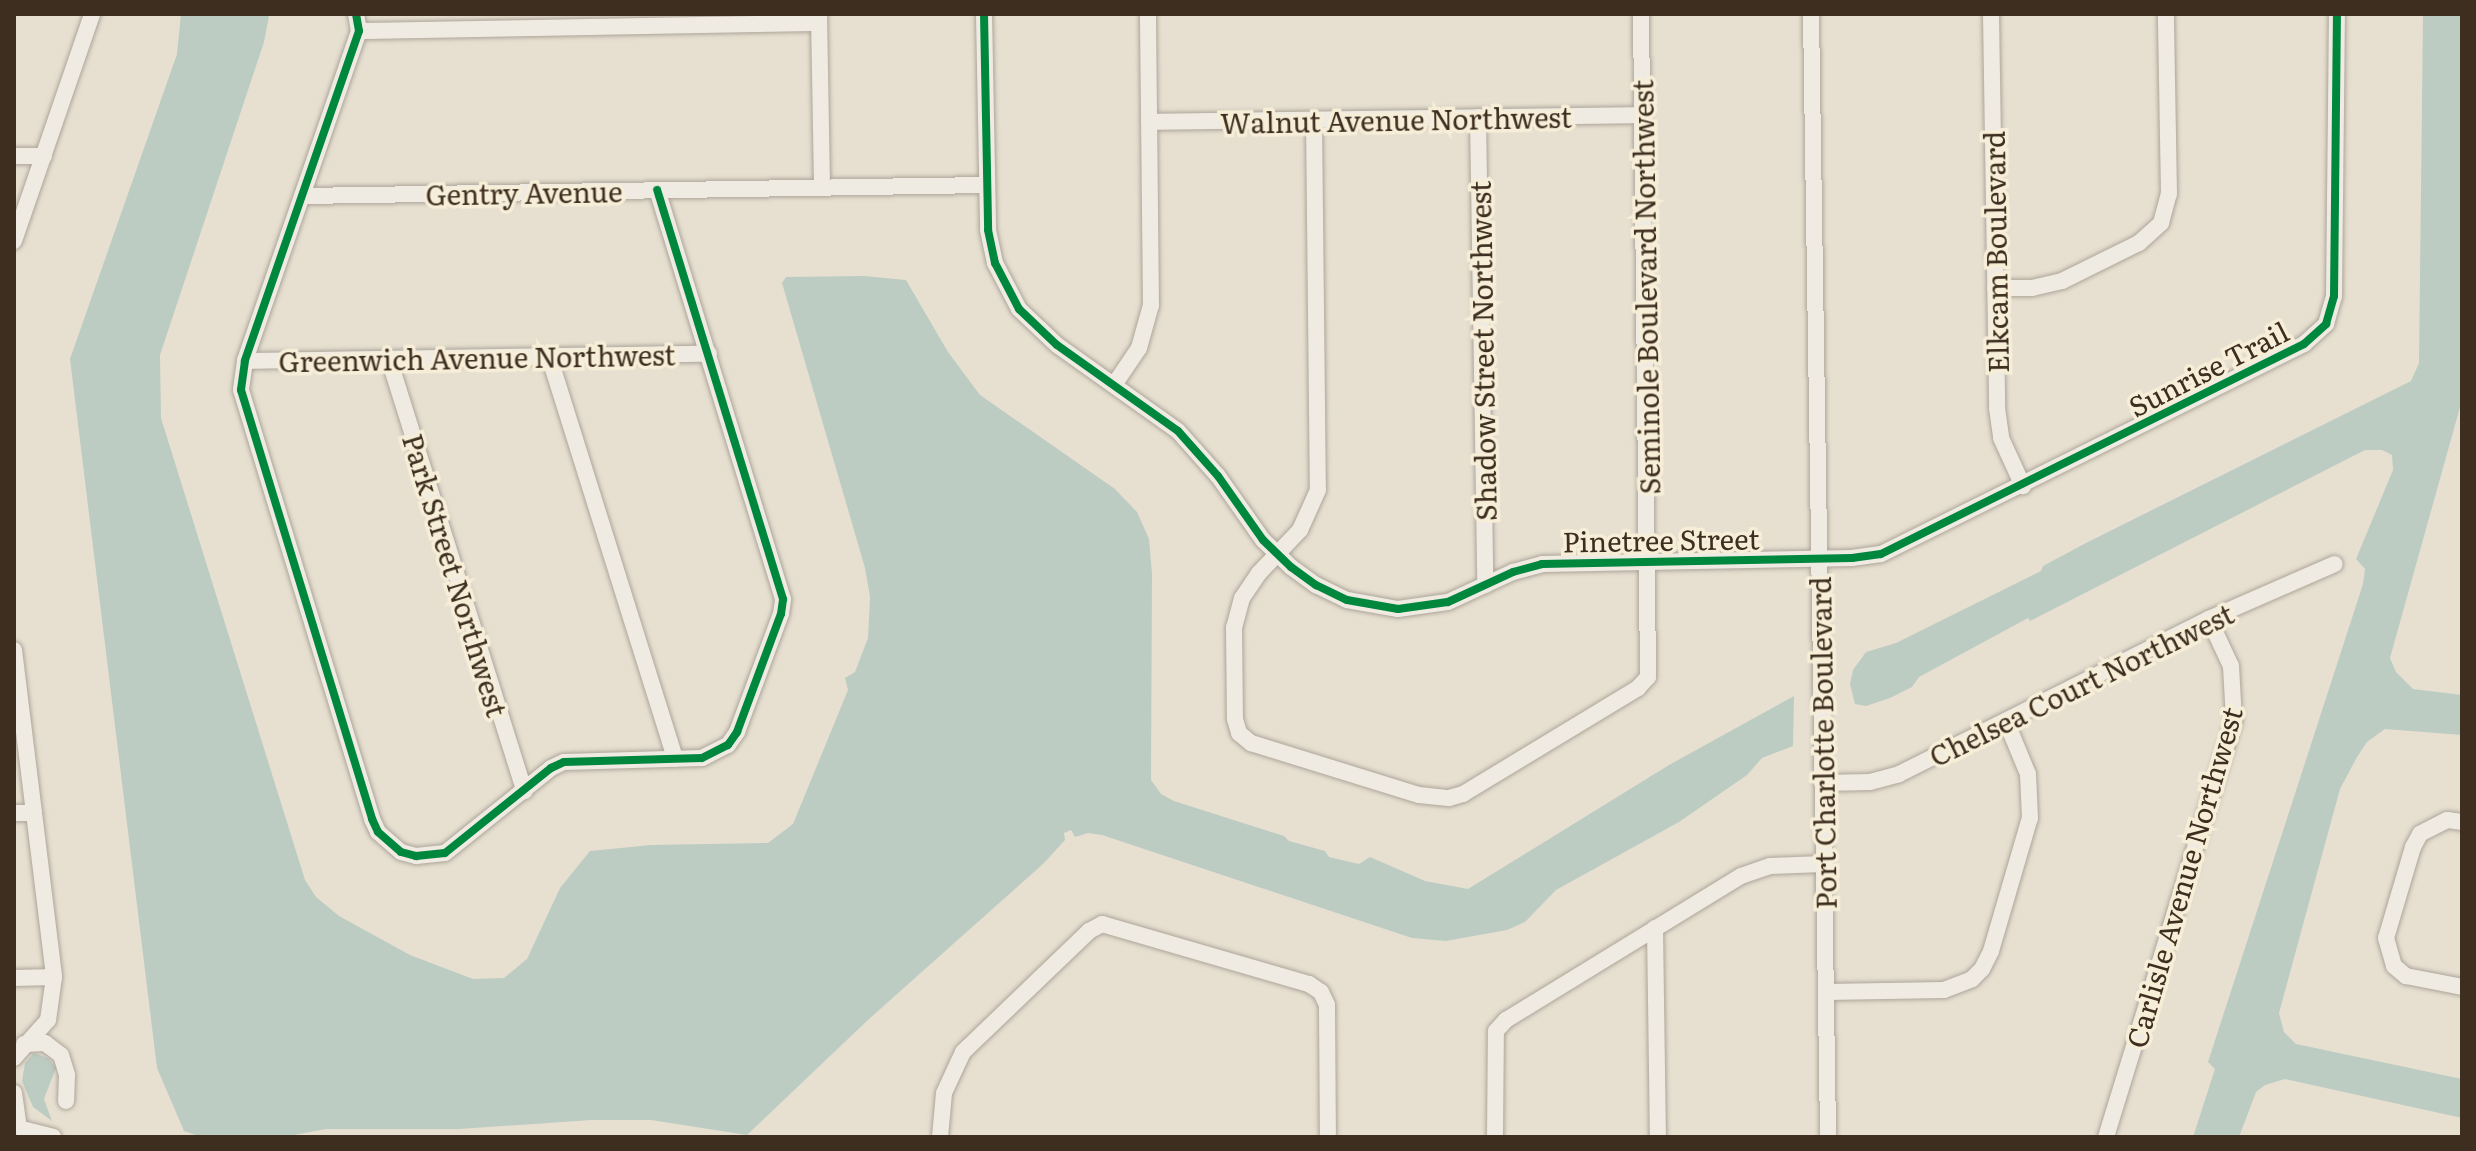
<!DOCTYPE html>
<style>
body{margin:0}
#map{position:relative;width:2476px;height:1151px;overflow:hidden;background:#e7e0d1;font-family:Literata,serif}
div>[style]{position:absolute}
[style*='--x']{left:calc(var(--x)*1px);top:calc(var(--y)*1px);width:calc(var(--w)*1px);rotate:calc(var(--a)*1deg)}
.water>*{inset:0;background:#bcccc2}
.roads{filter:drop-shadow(0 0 2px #ada599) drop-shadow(0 0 2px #ada599)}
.minor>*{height:16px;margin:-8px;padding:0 8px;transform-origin:8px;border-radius:8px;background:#efebe3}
.cycleway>*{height:8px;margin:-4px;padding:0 4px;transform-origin:4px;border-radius:4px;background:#00873e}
span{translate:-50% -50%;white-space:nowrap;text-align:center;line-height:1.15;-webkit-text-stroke:7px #f7eed8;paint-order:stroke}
.street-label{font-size:28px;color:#3d2e20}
.frame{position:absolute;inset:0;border:16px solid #3d2e20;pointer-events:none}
</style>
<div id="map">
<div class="water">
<i style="clip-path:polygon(181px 14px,269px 16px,264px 42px,160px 355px,161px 418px,305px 880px,316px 897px,339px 916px,410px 955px,473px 979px,504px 978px,527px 959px,560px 888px,590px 851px,651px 845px,768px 843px,793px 824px,848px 690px,845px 678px,855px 672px,868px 638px,870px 597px,865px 568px,782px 283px,786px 277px,864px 276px,906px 280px,948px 352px,980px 395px,1115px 489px,1137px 512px,1149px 539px,1152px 574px,1151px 780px,1161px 794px,1174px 801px,1284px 836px,1289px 841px,1325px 851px,1329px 857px,1359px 864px,1370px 857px,1425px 881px,1468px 889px,1669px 765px,1794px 696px,1793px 746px,1762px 758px,1747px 775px,1679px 822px,1556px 890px,1525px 922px,1507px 930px,1446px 941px,1412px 938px,1102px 835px,1088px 833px,1075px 837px,1071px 830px,1064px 833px,1065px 840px,1043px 864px,869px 1019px,747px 1135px,651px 1120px,592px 1120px,459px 1129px,326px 1129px,283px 1137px,201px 1137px,184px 1131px,157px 1068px,70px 359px,177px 54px)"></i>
<i style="clip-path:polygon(2423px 14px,2462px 14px,2462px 400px,2390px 658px,2396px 672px,2413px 689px,2462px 695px,2462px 735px,2385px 729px,2367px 742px,2357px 757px,2340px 789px,2279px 1013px,2284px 1032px,2296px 1044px,2462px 1079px,2462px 1118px,2285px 1079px,2265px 1085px,2256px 1092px,2239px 1137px,2193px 1137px,2215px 1069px,2208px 1062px,2363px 584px,2365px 569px,2356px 559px,2393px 470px,2392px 455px,2382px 450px,2365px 450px,2030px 621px,2028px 618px,1919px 677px,1912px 687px,1890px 698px,1866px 706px,1855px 704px,1850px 684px,1853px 670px,1866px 652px,1896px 643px,2041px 571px,2043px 566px,2086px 543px,2411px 381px,2419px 363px)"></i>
<i style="clip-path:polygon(34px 1053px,48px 1058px,56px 1068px,44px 1099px,52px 1121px,33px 1107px,22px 1081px,25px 1063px)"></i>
</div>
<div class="roads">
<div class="minor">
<i style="--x:356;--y:14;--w:17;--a:80"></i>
<i style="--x:359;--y:31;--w:349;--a:109.1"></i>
<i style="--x:245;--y:361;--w:29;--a:98"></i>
<i style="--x:241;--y:390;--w:449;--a:73"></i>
<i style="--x:372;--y:819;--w:14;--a:65"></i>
<i style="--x:378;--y:832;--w:30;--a:41"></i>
<i style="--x:401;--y:852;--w:16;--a:15"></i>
<i style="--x:416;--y:856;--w:29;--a:-6"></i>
<i style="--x:445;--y:853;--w:136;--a:-38.7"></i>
<i style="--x:551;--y:768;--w:14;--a:-25"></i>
<i style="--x:564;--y:762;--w:138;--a:-1.7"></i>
<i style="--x:702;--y:758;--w:29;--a:-27"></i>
<i style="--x:728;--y:745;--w:16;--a:-55"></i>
<i style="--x:737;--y:732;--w:126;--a:-69.6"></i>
<i style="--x:781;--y:614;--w:15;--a:-82"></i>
<i style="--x:783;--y:599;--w:428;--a:-107.1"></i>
<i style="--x:819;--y:14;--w:174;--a:89"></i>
<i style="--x:984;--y:14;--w:216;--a:88.9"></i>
<i style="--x:988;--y:230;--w:34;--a:78"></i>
<i style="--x:995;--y:263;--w:52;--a:62.4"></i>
<i style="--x:1019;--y:309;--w:52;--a:43.5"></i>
<i style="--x:1057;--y:345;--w:148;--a:35.4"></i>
<i style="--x:1178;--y:431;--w:60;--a:48.4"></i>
<i style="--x:1218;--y:476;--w:78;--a:54.9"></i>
<i style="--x:1263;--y:540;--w:39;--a:44"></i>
<i style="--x:1291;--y:567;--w:31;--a:36"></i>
<i style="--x:1316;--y:585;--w:34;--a:26"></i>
<i style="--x:1347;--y:600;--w:52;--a:10"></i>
<i style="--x:1398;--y:609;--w:50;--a:-8"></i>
<i style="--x:1448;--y:602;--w:72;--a:-24.8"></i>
<i style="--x:1513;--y:572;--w:30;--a:-15"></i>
<i style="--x:1542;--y:564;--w:310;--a:-1.1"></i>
<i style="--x:1852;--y:558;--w:29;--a:-8"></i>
<i style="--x:1881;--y:554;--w:472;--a:-26.4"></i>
<i style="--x:2304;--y:344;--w:30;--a:-42"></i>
<i style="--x:2326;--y:324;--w:29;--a:-74"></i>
<i style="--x:2334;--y:296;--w:282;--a:-89.4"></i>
<i style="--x:1811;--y:14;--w:1123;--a:89.13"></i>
<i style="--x:1991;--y:14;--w:394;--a:89.1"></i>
<i style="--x:1997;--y:408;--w:30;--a:82"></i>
<i style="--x:2001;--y:438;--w:53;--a:65.4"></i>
<i style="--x:359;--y:31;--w:460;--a:-1"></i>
<i style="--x:1478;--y:117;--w:468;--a:89.1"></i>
<i style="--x:1314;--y:120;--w:370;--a:89.4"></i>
<i style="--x:1318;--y:490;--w:44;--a:114.2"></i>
<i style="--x:1300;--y:530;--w:59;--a:133.6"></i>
<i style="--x:1259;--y:573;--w:30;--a:124"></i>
<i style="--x:1242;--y:598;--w:30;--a:105"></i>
<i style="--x:1234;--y:627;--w:92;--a:89.4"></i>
<i style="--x:1235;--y:719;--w:15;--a:74"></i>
<i style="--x:1239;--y:733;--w:16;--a:40"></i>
<i style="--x:1251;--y:743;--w:176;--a:17.2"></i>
<i style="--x:1419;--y:795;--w:30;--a:6"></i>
<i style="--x:1449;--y:798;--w:15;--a:-16"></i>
<i style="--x:1463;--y:794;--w:205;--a:-31.2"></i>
<i style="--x:1638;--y:688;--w:15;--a:-48"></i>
<i style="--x:1648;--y:677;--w:663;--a:-90.6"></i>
<i style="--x:1149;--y:122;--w:493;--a:-0.8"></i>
<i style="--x:14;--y:156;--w:30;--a:0"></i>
<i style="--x:302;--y:196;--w:684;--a:-0.92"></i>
<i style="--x:14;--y:241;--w:240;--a:-71"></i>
<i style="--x:1995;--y:288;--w:37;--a:0"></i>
<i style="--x:2032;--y:288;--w:31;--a:-13"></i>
<i style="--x:2062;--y:281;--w:86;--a:-26.3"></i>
<i style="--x:2139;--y:243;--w:30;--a:-42"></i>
<i style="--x:2161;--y:223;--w:30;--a:-75"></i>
<i style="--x:2169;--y:194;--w:180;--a:-91"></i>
<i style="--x:549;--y:356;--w:422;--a:72.6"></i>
<i style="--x:389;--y:359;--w:453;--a:72.6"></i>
<i style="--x:245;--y:361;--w:464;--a:-0.9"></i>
<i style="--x:1114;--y:385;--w:45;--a:-56"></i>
<i style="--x:1139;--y:348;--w:45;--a:-74.4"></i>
<i style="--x:1151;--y:305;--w:291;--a:-90.6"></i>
<i style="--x:14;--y:650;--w:329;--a:83"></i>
<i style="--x:54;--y:977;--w:43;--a:97.9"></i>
<i style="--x:48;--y:1020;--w:51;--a:131.8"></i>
<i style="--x:1822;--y:783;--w:48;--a:-1.2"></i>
<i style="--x:1870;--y:782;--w:30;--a:-15"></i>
<i style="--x:1899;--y:774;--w:347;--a:-26.6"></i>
<i style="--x:2209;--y:619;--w:137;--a:-23.6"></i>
<i style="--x:14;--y:813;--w:20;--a:0"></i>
<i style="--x:2462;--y:822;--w:15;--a:-172"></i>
<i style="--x:2447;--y:820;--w:30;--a:153"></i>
<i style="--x:2420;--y:834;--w:15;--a:118"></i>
<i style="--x:2413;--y:847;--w:95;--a:106.5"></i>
<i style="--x:2386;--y:938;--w:29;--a:74"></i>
<i style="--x:2394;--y:966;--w:16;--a:40"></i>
<i style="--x:2406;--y:976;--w:57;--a:11.1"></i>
<i style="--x:1655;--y:928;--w:209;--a:89.2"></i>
<i style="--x:14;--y:978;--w:40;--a:-1.4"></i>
<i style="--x:1826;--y:992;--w:118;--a:-1"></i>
<i style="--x:1944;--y:990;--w:30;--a:-21"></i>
<i style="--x:1972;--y:979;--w:14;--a:-45"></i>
<i style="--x:1982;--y:969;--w:20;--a:-63"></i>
<i style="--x:1991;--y:951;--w:139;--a:-73.7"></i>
<i style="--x:2030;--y:818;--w:44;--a:-92.6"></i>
<i style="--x:2028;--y:774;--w:57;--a:-112.5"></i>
<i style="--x:24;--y:1044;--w:21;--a:-3"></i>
<i style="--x:45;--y:1043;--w:20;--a:37"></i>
<i style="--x:61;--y:1055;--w:21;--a:73"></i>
<i style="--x:67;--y:1075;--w:26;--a:92"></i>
<i style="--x:14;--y:1093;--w:29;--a:82"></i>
<i style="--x:22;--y:1129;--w:32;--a:14"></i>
<i style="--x:940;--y:1137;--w:44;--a:-84.8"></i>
<i style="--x:944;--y:1093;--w:45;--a:-65.1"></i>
<i style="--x:963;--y:1052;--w:175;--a:-43.8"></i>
<i style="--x:1089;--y:931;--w:15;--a:-28"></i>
<i style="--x:1102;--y:924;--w:216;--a:16.2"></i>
<i style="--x:1309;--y:984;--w:14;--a:34"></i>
<i style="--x:1321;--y:992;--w:14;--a:65"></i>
<i style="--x:1327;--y:1005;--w:132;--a:89.6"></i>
<i style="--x:1495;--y:1137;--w:106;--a:-89.5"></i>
<i style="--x:1496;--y:1031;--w:15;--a:-48"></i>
<i style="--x:1506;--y:1020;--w:276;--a:-31.5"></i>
<i style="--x:1741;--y:876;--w:31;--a:-19"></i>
<i style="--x:1770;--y:866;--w:53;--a:-2.2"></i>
<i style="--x:2106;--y:1137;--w:436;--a:-72.9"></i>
<i style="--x:2234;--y:720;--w:54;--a:-93.2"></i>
<i style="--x:2231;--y:666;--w:52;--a:-115.1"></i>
</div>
</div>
<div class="cycleway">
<i style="--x:356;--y:14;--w:17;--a:80"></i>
<i style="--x:359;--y:31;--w:349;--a:109.1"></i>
<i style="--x:245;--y:361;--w:29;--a:98"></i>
<i style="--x:241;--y:390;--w:449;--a:73"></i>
<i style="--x:372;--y:819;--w:14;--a:65"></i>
<i style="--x:378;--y:832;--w:30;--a:41"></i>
<i style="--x:401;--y:852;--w:16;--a:15"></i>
<i style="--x:416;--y:856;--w:29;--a:-6"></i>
<i style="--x:445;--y:853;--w:136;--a:-38.7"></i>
<i style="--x:551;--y:768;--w:14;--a:-25"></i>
<i style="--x:564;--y:762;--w:138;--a:-1.7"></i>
<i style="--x:702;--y:758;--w:29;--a:-27"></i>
<i style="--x:728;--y:745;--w:16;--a:-55"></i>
<i style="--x:737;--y:732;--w:126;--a:-69.6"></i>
<i style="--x:781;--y:614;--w:15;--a:-82"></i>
<i style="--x:783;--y:599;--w:428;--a:-107.1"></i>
<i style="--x:984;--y:14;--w:216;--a:88.9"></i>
<i style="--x:988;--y:230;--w:34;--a:78"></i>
<i style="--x:995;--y:263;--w:52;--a:62.4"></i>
<i style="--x:1019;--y:309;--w:52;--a:43.5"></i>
<i style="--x:1057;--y:345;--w:148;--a:35.4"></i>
<i style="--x:1178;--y:431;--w:60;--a:48.4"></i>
<i style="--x:1218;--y:476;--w:78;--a:54.9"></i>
<i style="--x:1263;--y:540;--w:39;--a:44"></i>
<i style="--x:1291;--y:567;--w:31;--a:36"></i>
<i style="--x:1316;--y:585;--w:34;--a:26"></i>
<i style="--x:1347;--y:600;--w:52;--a:10"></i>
<i style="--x:1398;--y:609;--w:50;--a:-8"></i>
<i style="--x:1448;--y:602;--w:72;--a:-24.8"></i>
<i style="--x:1513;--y:572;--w:30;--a:-15"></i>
<i style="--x:1542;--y:564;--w:310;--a:-1.1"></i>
<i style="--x:1852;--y:558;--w:29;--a:-8"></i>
<i style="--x:1881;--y:554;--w:472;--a:-26.4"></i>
<i style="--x:2304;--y:344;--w:30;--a:-42"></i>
<i style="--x:2326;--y:324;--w:29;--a:-74"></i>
<i style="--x:2334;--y:296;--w:282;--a:-89.4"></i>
</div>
<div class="street-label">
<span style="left:1396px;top:119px;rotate:-1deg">Walnut Avenue Northwest</span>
<span style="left:524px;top:192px;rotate:-1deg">Gentry Avenue</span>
<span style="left:1995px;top:252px;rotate:-91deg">Elkcam Boulevard</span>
<span style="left:1645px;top:287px;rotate:-91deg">Seminole Boulevard Northwest</span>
<span style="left:1482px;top:351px;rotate:-91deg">Shadow Street Northwest</span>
<span style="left:477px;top:357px;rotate:-1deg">Greenwich Avenue Northwest</span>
<span style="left:2208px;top:368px;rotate:-27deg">Sunrise Trail</span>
<span style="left:1661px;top:539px;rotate:-1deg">Pinetree Street</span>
<span style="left:456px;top:575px;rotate:73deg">Park Street Northwest</span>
<span style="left:2081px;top:684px;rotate:-26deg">Chelsea Court Northwest</span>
<span style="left:1822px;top:743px;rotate:-91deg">Port Charlotte Boulevard</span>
<span style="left:2183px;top:877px;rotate:-74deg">Carlisle Avenue Northwest</span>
</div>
<div class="frame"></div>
</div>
